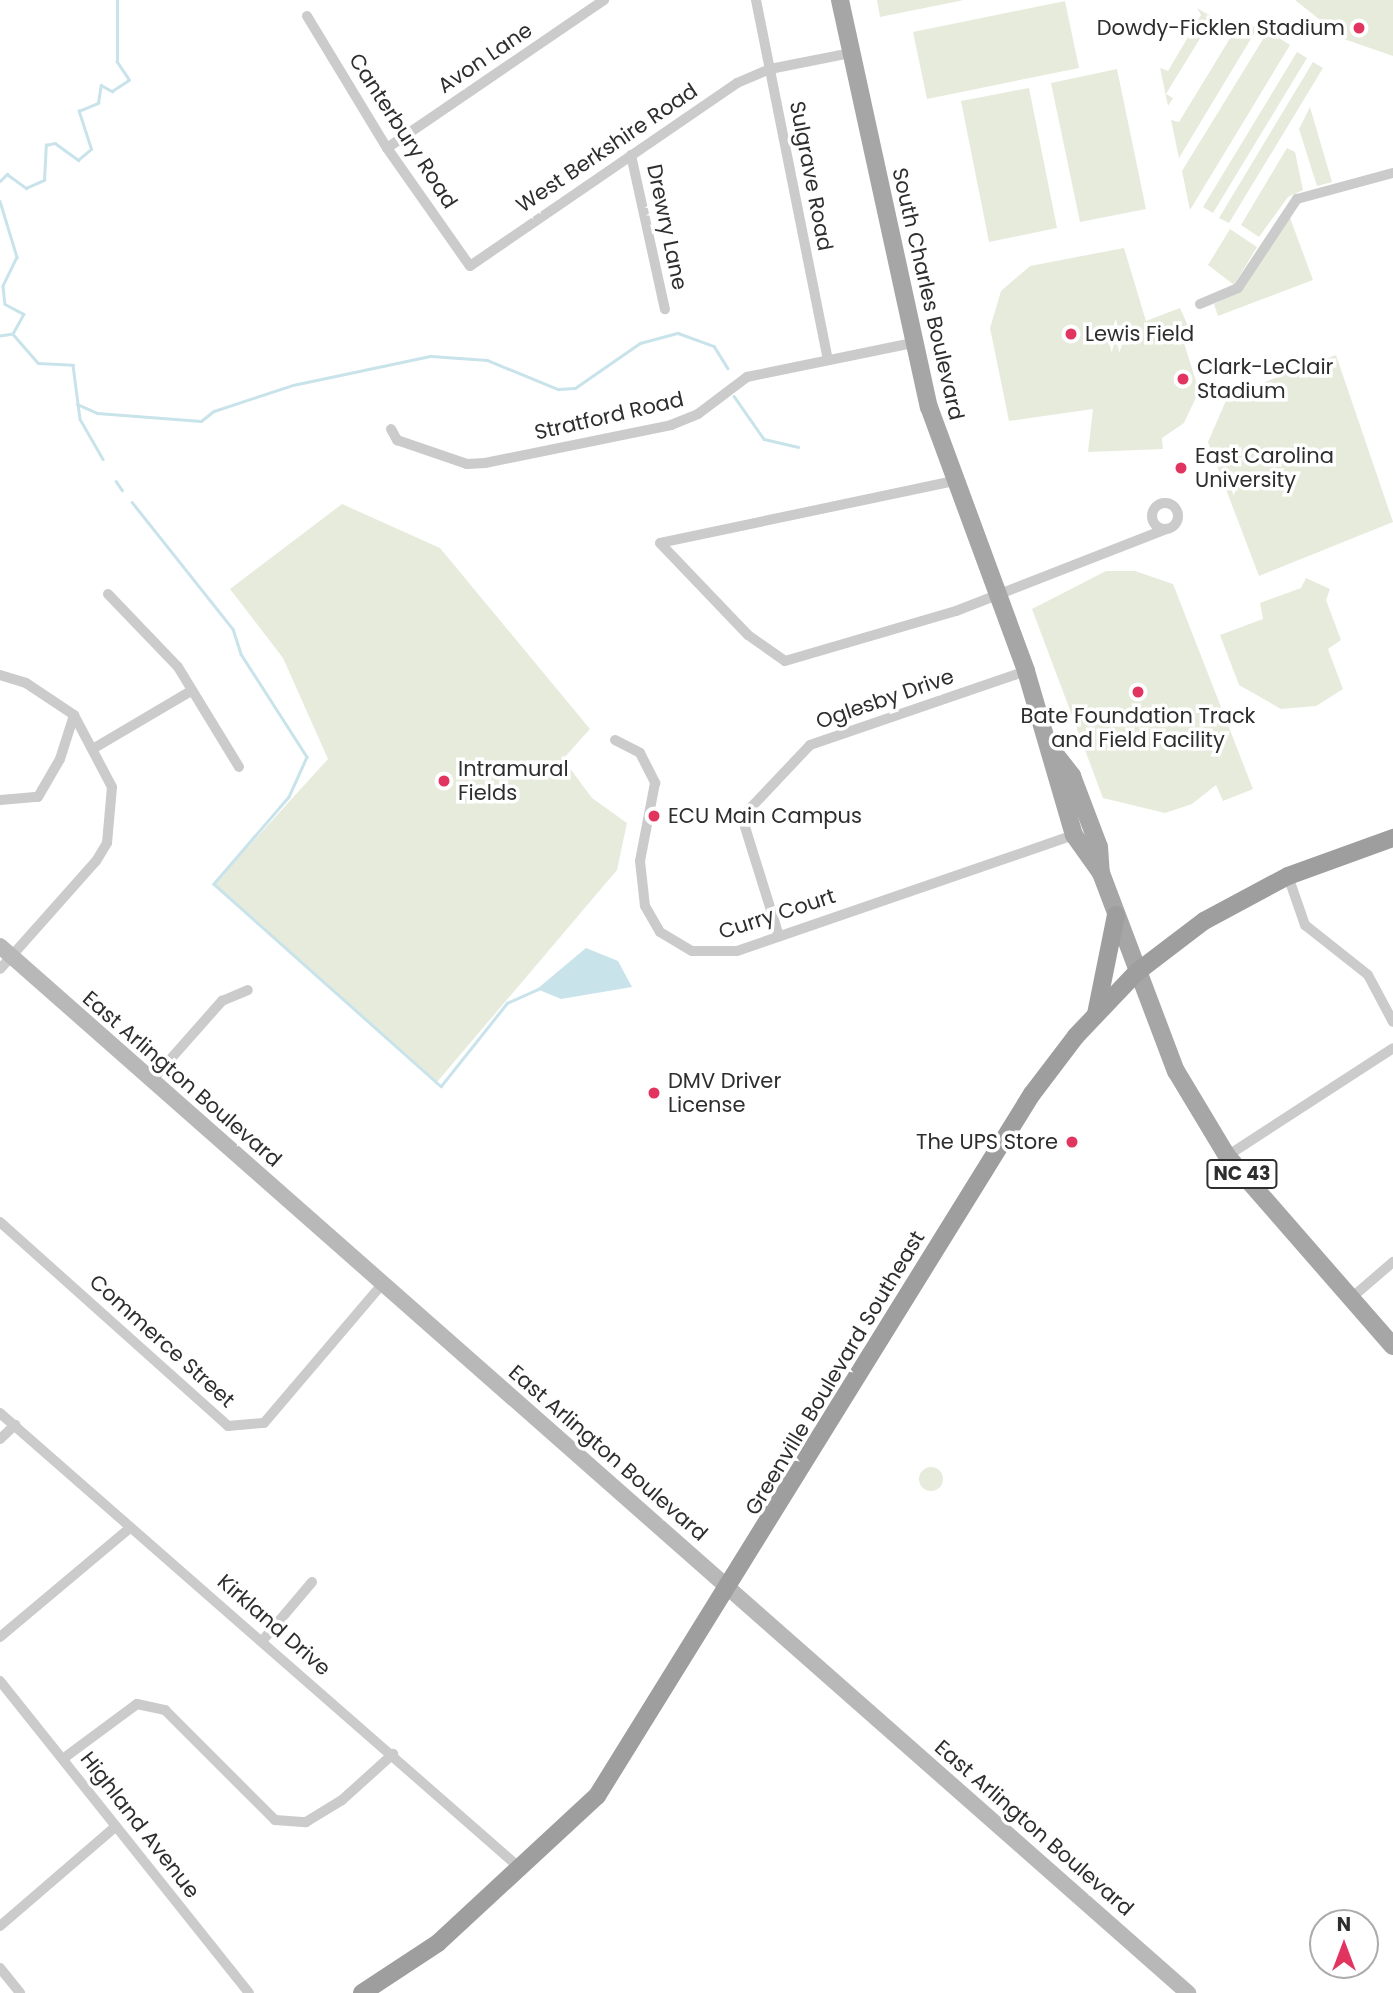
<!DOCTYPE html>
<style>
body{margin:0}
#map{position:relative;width:1393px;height:1993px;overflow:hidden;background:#fff;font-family:Poppins,sans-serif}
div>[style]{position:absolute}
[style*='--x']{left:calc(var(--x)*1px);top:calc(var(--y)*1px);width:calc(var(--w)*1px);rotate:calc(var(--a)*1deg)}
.green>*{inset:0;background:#e7ebdc}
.round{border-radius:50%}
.water>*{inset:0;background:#c9e3eb}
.stream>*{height:2.5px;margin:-1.25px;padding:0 1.25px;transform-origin:1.25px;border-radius:1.25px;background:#c9e3eb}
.minor>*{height:10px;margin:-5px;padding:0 5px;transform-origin:5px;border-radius:5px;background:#cbcbcb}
.minor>.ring{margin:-5px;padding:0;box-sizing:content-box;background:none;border:10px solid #cbcbcb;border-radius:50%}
.secondary>*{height:16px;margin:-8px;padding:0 8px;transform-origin:8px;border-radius:8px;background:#b8b8b8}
.primary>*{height:18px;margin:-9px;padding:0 9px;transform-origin:9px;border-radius:9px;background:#a6a6a6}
.trunk>*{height:18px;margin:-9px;padding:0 9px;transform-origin:9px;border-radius:9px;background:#9e9e9e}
.dots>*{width:19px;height:19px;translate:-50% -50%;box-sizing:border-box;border:4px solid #fff;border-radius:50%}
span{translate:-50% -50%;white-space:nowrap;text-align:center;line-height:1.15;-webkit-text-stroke:7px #fff;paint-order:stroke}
.shield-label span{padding:2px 5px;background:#fff;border:2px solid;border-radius:5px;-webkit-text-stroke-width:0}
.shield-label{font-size:19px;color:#2e2e2e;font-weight:700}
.poi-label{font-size:21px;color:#2e2e2e}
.right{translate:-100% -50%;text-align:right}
.left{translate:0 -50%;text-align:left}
.street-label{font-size:21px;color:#2e2e2e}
.north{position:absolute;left:1309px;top:1909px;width:70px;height:70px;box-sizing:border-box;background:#fff;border:2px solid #ababab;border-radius:50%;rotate:0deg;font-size:19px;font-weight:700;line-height:28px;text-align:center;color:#2e2e2e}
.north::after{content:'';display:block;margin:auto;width:24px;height:32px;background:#e1355f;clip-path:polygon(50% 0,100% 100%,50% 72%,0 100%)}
</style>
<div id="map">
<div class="green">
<i style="clip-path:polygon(877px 0,964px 0,880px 17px)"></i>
<i style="clip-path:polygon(1295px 0,1393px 0,1393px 56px,1344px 39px)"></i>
<i style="clip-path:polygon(1065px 1px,1079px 68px,927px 99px,913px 32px)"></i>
<i style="clip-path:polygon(1197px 8px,1219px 21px,1210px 22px,1166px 94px,1173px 98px,1168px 106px,1160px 68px,1168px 71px,1201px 15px)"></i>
<i style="clip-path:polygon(1229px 25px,1258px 27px,1179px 158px,1171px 120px,1179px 122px,1232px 35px,1225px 30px)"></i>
<i style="clip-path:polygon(1268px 31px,1290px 45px,1190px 210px,1182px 171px)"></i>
<i style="clip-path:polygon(1297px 52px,1307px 58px,1213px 213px,1203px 207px)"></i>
<i style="clip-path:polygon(1313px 62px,1323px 68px,1229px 223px,1219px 218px)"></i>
<i style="clip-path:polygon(1117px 69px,1146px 209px,1080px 222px,1051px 83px)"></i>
<i style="clip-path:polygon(1029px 88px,1057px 228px,989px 242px,961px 101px)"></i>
<i style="clip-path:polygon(1310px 107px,1332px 182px,1317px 186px,1299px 129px)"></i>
<i style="clip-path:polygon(1287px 148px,1295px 152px,1303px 190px,1288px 197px,1259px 237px,1241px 225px)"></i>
<i style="clip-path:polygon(1289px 215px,1313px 280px,1218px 316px,1214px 304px,1242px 291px)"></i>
<i style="clip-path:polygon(1230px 229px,1257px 247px,1234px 285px,1208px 265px)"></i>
<i style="clip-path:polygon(1124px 248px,1146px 321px,1180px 308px,1188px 326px,1180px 330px,1199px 391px,1184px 423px,1162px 438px,1163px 449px,1088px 452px,1093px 409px,1009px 421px,990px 328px,1001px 291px,1030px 266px)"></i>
<i style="clip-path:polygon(1336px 355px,1393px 522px,1259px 576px,1208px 442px,1228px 396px)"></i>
<i style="clip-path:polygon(342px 504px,440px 548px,590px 729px,563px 759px,592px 798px,627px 823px,617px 870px,437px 1082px,214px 884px,328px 759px,283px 658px,230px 589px)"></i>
<i style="clip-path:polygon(1106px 571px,1135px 571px,1173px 584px,1253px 789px,1223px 801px,1216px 785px,1192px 804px,1165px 813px,1103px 798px,1032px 609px)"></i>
<i style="clip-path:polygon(1306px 578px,1330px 589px,1326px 600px,1341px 640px,1328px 649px,1343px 689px,1316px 706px,1281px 709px,1239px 685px,1220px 635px,1263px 619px,1260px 603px,1301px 588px)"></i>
<i class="round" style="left:919px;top:1467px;width:24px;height:24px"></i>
</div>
<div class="water">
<i style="clip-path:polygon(586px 948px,618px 961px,632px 987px,561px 999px,537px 989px)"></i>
</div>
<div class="stream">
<i style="--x:0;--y:181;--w:10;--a:-45"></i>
<i style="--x:7;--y:174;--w:24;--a:36"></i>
<i style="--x:26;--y:188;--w:20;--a:-24"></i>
<i style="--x:44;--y:180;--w:35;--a:-87"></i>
<i style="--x:46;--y:145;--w:9;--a:-13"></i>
<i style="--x:55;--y:143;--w:29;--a:36"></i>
<i style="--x:78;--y:160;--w:17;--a:-40"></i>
<i style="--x:91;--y:149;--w:40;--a:-108"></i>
<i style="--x:79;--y:111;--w:21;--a:-23"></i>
<i style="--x:98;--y:103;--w:18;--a:-81"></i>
<i style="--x:101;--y:85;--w:13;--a:29"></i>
<i style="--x:112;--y:91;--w:20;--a:-33"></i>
<i style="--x:129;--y:80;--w:22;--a:-124"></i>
<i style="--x:117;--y:62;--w:62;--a:-90"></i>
<i style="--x:0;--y:201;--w:59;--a:73.1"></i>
<i style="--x:17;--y:257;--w:32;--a:116"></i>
<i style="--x:3;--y:286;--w:18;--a:84"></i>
<i style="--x:5;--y:304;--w:21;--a:28"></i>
<i style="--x:24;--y:314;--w:23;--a:119"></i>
<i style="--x:13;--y:334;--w:13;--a:171"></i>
<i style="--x:13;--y:334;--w:38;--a:49"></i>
<i style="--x:38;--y:363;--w:35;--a:3"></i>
<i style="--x:73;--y:365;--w:54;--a:82.6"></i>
<i style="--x:80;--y:419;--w:46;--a:60.1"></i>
<i style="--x:734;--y:396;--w:52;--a:55.1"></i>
<i style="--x:764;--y:439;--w:35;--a:13"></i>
<i style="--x:77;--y:404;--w:22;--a:24"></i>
<i style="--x:97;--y:413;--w:104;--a:4.4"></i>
<i style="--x:201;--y:421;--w:16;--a:-38"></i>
<i style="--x:214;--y:411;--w:83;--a:-18.2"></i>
<i style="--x:293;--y:385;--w:141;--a:-11.9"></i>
<i style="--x:431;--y:356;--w:56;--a:4.1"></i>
<i style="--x:487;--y:360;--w:77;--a:22.2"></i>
<i style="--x:558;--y:389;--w:17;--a:-3"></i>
<i style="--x:575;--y:388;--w:79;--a:-34.7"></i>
<i style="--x:640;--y:343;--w:39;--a:-15"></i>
<i style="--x:678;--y:333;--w:38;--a:20"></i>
<i style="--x:714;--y:346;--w:26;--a:58"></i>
<i style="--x:116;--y:481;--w:11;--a:56"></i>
<i style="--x:132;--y:502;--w:162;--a:51.5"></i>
<i style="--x:233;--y:629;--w:26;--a:72"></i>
<i style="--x:241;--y:654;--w:122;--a:57.3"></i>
<i style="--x:307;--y:757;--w:44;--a:114.2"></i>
<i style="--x:289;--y:797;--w:115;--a:130.8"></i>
<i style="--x:214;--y:884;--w:304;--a:41.7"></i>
<i style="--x:441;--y:1086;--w:106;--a:-51.5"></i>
<i style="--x:507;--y:1003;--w:34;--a:-24"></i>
</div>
<div class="minor">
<i style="--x:756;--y:0;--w:367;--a:78.7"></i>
<i style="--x:307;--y:16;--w:154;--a:58.8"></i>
<i style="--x:387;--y:148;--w:144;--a:54.9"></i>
<i style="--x:470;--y:266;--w:324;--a:-34.4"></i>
<i style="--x:737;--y:83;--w:36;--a:-23"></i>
<i style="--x:770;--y:69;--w:83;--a:-11.2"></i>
<i style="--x:387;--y:148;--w:263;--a:-34.3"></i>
<i style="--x:631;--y:155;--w:158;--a:77.6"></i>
<i style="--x:1200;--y:304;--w:41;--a:-22.8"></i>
<i style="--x:1238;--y:288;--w:107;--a:-56.5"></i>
<i style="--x:1297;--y:199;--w:99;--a:-15.2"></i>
<i style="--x:391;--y:429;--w:13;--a:61"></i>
<i style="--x:397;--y:440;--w:74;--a:18.9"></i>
<i style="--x:467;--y:464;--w:18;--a:-3"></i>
<i style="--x:485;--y:463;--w:190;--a:-11.5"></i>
<i style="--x:671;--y:425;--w:29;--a:-22"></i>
<i style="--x:698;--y:414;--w:61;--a:-37.1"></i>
<i style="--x:747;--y:377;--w:169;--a:-11.6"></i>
<i style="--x:954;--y:481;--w:300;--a:168.1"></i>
<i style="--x:660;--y:543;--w:127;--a:46.3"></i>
<i style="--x:748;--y:635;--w:45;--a:35.1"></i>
<i style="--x:785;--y:661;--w:178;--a:-16.3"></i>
<i style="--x:956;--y:611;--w:225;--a:-21.3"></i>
<i class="ring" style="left:1152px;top:503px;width:16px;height:16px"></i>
<i style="--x:108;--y:594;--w:101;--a:46.2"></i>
<i style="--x:178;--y:667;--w:117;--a:58.6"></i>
<i style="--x:0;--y:675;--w:27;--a:17"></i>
<i style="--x:26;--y:683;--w:58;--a:33.7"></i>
<i style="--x:74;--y:715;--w:81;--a:62.2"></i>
<i style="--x:112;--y:787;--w:56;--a:95.1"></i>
<i style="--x:107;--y:843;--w:21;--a:121"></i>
<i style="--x:96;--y:861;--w:144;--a:131.6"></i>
<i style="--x:615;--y:740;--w:28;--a:27"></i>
<i style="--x:640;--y:753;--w:34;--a:63"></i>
<i style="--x:655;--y:783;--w:79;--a:100.9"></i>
<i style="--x:640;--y:861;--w:45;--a:83.7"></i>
<i style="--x:645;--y:906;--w:30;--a:60"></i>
<i style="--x:660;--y:932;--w:37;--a:31"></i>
<i style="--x:692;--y:951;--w:45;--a:0"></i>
<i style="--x:737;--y:951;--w:356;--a:-19"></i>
<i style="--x:96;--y:747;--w:110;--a:-30.5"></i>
<i style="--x:0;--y:800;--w:38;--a:-5"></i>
<i style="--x:38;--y:797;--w:44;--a:-59.9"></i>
<i style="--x:60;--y:759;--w:46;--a:-72.3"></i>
<i style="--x:1288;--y:876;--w:52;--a:70.9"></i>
<i style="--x:1305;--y:925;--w:80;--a:38.4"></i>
<i style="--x:1368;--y:975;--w:53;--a:62"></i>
<i style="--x:779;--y:936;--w:125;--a:-107.3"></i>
<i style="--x:742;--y:817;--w:99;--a:-46.6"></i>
<i style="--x:810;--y:745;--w:228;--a:-18.9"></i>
<i style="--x:152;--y:1080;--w:106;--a:-48.5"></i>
<i style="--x:222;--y:1001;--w:28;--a:-23"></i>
<i style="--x:1227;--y:1156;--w:198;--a:-33"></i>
<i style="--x:0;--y:1222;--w:306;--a:41.8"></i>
<i style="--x:228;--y:1426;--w:36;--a:-5"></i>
<i style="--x:264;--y:1423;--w:184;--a:-49.6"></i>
<i style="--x:1350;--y:1299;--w:57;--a:-40.7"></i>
<i style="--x:0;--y:1413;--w:692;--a:41.19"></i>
<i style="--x:0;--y:1439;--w:21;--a:-43"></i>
<i style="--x:0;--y:1637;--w:170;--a:-40"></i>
<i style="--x:263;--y:1640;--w:76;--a:-49.8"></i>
<i style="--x:0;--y:1681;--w:399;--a:51.4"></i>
<i style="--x:64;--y:1758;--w:91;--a:-36.5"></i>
<i style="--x:137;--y:1704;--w:29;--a:12"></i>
<i style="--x:165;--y:1710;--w:156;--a:45"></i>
<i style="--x:275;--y:1820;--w:31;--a:4"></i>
<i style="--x:306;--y:1822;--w:42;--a:-31.4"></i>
<i style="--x:342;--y:1800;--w:69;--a:-42"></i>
<i style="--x:0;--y:1926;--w:152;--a:-40.7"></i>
<i style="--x:0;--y:1968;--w:32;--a:51"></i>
</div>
<div class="secondary">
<i style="--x:0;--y:946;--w:1584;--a:41.39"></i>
</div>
<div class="primary">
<i style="--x:840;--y:0;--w:417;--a:77.7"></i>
<i style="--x:929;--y:407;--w:281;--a:69.8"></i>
<i style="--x:1026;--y:671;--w:171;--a:73.7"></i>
<i style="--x:1074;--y:835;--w:47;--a:54.6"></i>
<i style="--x:1052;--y:750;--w:33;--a:52"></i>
<i style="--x:1072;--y:776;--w:76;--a:69.2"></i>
<i style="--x:1099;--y:847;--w:26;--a:86"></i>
<i style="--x:1101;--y:873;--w:212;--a:69.3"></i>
<i style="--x:1176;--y:1071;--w:99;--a:59"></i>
<i style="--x:1227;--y:1156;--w:252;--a:48.9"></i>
</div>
<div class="trunk">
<i style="--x:1096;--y:1014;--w:101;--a:-78.6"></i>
<i style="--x:362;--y:1993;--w:91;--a:-33.3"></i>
<i style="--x:438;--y:1943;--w:217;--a:-42.8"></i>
<i style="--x:597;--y:1796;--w:826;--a:-58.22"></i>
<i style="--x:1032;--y:1094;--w:73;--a:-52.8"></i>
<i style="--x:1076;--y:1036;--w:88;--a:-46.4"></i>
<i style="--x:1137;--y:972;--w:84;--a:-37.3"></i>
<i style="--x:1204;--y:921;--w:95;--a:-28.2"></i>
<i style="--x:1288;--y:876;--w:112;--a:-19.9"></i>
</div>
<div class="dots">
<i style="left:1359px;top:28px;background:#e1355f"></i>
<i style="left:1071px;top:334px;background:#e1355f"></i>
<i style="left:1183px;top:379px;background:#e1355f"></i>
<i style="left:1181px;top:468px;background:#e1355f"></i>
<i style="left:1138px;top:692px;background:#e1355f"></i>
<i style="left:444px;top:781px;background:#e1355f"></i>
<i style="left:654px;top:816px;background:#e1355f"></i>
<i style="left:654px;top:1093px;background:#e1355f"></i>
<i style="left:1072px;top:1142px;background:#e1355f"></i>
</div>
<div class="shield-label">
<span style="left:1242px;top:1174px">NC 43</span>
</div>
<div class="poi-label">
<span class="right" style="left:1345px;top:28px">Dowdy-Ficklen Stadium</span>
<span class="left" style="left:1085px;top:334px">Lewis Field</span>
<span class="left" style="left:1197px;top:379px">Clark-LeClair<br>Stadium</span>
<span class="left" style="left:1195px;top:468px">East Carolina<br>University</span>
<span style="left:1138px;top:728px">Bate Foundation Track<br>and Field Facility</span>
<span class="left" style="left:458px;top:781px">Intramural<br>Fields</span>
<span class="left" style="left:668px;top:816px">ECU Main Campus</span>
<span class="left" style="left:668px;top:1093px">DMV Driver<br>License</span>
<span class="right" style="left:1058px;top:1142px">The UPS Store</span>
</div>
<div class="street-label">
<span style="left:485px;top:58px;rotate:-34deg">Avon Lane</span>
<span style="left:403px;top:131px;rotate:57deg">Canterbury Road</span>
<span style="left:607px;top:148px;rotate:-34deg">West Berkshire Road</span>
<span style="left:811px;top:176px;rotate:79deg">Sulgrave Road</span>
<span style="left:667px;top:227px;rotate:78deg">Drewry Lane</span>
<span style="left:928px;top:294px;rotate:77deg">South Charles Boulevard</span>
<span style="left:609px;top:416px;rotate:-13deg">Stratford Road</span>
<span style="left:885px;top:699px;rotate:-19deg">Oglesby Drive</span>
<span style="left:777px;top:914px;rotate:-18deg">Curry Court</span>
<span style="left:182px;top:1079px;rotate:41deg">East Arlington Boulevard</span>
<span style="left:162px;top:1341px;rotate:42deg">Commerce Street</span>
<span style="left:835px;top:1373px;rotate:-59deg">Greenville Boulevard Southeast</span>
<span style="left:608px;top:1453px;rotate:41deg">East Arlington Boulevard</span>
<span style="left:274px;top:1625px;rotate:41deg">Kirkland Drive</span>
<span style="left:140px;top:1825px;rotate:52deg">Highland Avenue</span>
<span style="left:1034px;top:1828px;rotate:41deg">East Arlington Boulevard</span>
</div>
<div class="north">N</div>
</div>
